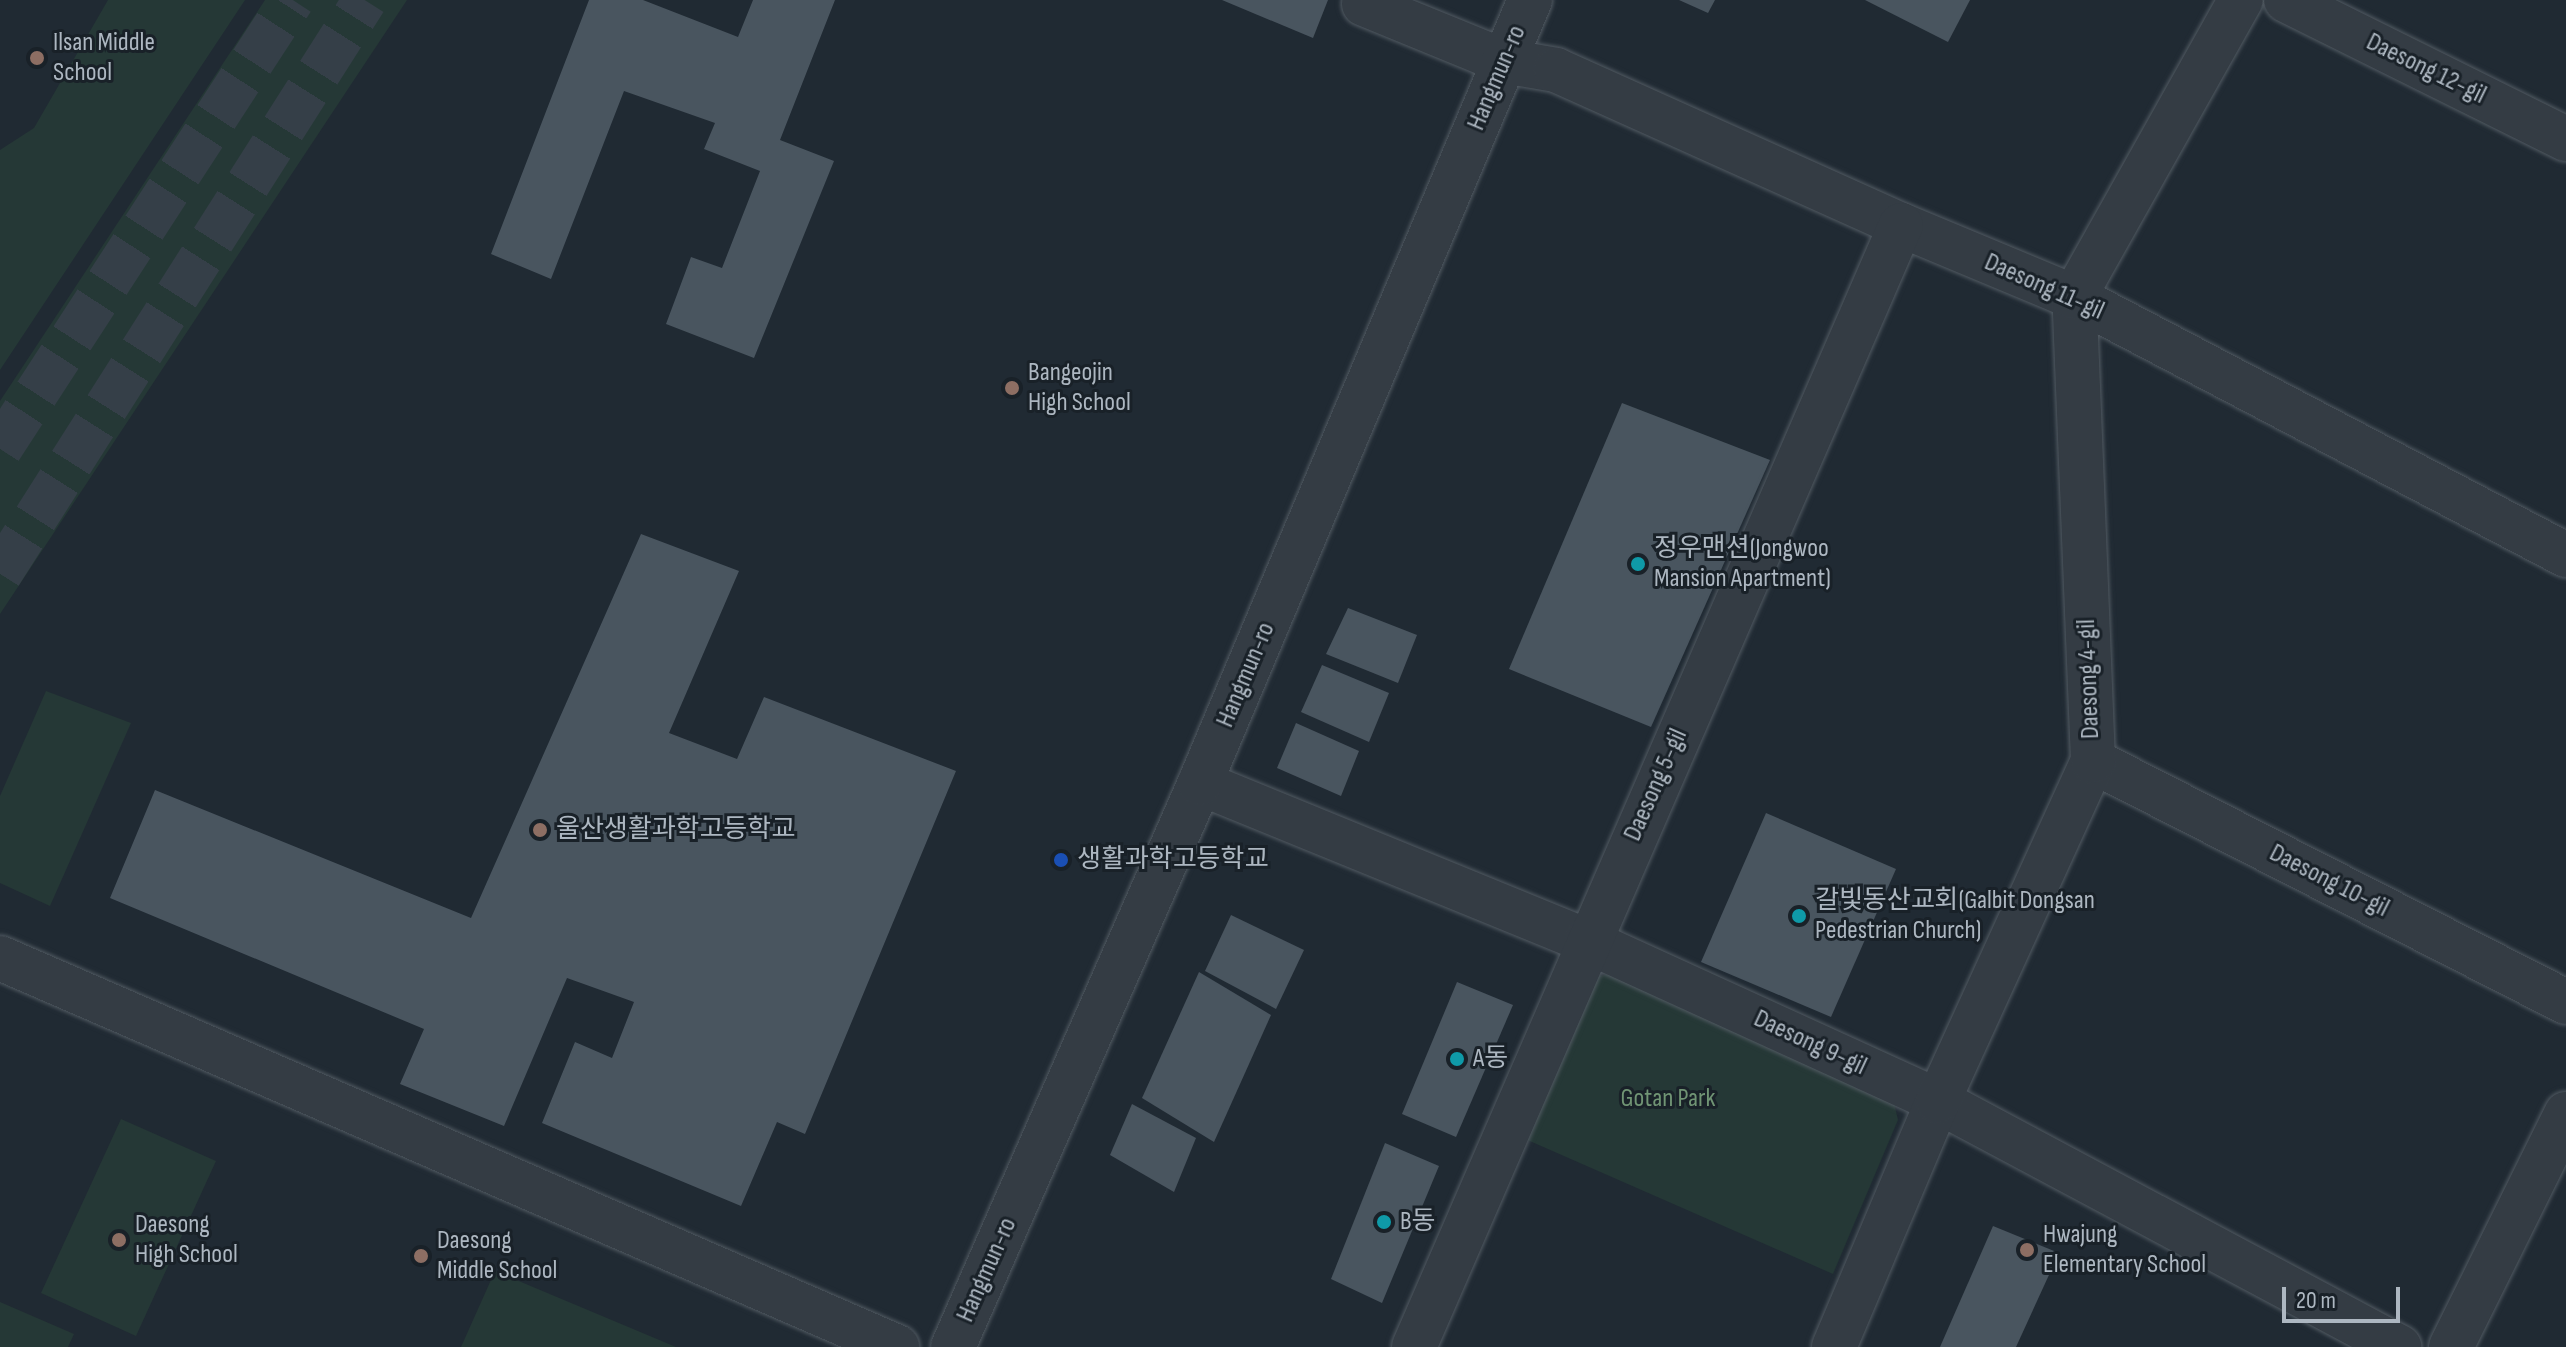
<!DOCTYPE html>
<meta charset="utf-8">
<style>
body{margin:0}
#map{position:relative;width:2566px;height:1347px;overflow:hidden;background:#202a33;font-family:"Sofia Sans Condensed","Noto Sans KR",sans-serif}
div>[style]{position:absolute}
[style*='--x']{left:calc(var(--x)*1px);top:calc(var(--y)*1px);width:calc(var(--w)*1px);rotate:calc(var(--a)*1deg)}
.green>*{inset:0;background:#253836}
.building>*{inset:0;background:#49555f}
.highway-tunnel>*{height:44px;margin-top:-22px;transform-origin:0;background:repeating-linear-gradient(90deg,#353f48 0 44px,transparent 0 66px)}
.roads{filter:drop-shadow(0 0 2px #515a62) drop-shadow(0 0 2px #515a62)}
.minor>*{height:44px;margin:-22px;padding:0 22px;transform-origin:22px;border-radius:22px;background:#343c44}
.dots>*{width:22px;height:22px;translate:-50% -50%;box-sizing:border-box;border:4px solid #192128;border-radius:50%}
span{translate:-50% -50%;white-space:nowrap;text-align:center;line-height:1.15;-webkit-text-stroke:6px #192128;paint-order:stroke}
.poi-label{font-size:26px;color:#adb7c1}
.left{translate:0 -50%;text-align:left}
.street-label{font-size:26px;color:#adb7c1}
.park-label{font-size:26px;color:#709474}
.scale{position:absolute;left:2282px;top:1287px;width:118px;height:36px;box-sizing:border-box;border:4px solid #adb7c1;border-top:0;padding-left:10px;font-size:24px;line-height:28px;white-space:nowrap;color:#adb7c1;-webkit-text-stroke:6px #192128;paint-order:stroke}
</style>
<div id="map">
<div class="green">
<i style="clip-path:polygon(108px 0,245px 0,0 370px,0 150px,34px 128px)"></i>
<i style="clip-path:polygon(265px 0,407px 0,0 614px,0 401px)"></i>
<i style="clip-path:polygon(46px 691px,131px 723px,50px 906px,0 883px,0 796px)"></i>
<i style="clip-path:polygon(1617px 973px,1892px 1095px,1898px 1120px,1833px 1274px,1523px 1138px,1593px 977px)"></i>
<i style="clip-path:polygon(121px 1119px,216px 1161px,136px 1336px,41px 1293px)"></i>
<i style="clip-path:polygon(495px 1271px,676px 1347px,461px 1347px)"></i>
<i style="clip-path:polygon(0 1302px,74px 1334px,68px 1347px,0 1347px)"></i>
</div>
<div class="building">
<i style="clip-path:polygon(589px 0,643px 0,738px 37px,753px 0,835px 0,780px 140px,834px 161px,754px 358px,666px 324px,691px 257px,722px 268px,760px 171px,704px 149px,715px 123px,624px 91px,551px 279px,491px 254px)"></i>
<i style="clip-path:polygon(1222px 0,1328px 0,1313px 38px)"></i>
<i style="clip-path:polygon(1679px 0,1715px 0,1708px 13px)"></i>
<i style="clip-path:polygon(1865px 0,1970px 0,1948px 42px)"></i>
<i style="clip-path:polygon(1622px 403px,1770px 460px,1651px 727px,1509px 669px)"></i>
<i style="clip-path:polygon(641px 534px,739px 571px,669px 733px,737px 759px,764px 697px,956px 771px,805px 1134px,777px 1122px,741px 1206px,542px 1123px,575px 1042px,612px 1058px,634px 1002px,567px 978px,504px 1126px,400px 1084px,424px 1029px,110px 898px,155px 790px,471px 918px)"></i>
<i style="clip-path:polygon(1348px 608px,1417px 635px,1398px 683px,1326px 654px)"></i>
<i style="clip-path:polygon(1322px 665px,1389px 693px,1369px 742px,1301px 712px)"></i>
<i style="clip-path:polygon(1296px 723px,1359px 751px,1341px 796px,1277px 768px)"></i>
<i style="clip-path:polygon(1766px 813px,1896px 869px,1831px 1017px,1701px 962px)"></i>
<i style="clip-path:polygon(1231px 915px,1304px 950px,1276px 1009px,1205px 971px)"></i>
<i style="clip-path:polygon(1199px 972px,1271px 1015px,1214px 1142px,1142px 1098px)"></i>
<i style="clip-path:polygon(1457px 982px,1513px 1005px,1456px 1137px,1402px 1114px)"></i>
<i style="clip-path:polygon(1132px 1104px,1196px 1138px,1174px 1192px,1110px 1155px)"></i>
<i style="clip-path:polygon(1385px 1143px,1439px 1166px,1382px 1303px,1331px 1279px)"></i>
<i style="clip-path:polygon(1993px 1226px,2059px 1253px,2016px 1347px,1940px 1347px)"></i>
</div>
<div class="highway-tunnel">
<i style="--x:0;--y:449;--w:536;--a:-56.96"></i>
<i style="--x:0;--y:574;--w:680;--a:-57.55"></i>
</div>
<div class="roads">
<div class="minor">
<i style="--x:2286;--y:0;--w:313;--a:26.4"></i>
<i style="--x:1364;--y:4;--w:151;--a:22.2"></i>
<i style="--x:1504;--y:61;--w:53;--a:9.8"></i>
<i style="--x:1556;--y:70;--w:378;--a:24.2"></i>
<i style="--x:1901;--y:225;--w:187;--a:22.6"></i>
<i style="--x:2074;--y:297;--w:556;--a:27.67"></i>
<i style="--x:2093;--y:761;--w:531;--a:27"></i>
<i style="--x:1200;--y:783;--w:418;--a:22.2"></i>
<i style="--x:1587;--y:941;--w:386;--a:24.5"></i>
<i style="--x:1938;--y:1101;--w:523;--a:28.09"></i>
<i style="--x:0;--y:958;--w:978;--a:23.44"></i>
<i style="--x:953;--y:1347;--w:616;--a:-66.35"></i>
<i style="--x:1200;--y:783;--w:850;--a:-67.15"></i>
<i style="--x:1414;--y:1347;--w:1223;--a:-66.54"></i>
<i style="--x:1834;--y:1347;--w:267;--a:-67.1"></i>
<i style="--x:1938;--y:1101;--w:374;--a:-65.5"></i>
<i style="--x:2093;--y:761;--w:464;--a:-92.3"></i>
<i style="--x:2074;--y:297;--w:341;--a:-60.7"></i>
<i style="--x:2451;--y:1347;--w:260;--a:-63.7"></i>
</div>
</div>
<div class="dots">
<i style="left:37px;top:58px;background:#8d6e63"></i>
<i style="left:1012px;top:388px;background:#8d6e63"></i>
<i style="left:1638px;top:564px;background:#0f9aa8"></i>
<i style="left:540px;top:830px;background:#8d6e63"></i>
<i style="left:1061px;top:860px;background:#1a4fb4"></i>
<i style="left:1799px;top:916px;background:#0f9aa8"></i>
<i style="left:1457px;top:1059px;background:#0f9aa8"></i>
<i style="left:1384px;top:1222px;background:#0f9aa8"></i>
<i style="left:119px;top:1240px;background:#8d6e63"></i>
<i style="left:2027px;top:1250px;background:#8d6e63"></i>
<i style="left:421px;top:1256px;background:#8d6e63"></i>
</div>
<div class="poi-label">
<span class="left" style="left:53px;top:58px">Ilsan Middle<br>School</span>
<span class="left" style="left:1028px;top:388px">Bangeojin<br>High School</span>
<span class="left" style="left:1654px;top:564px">정우맨션(Jongwoo<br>Mansion Apartment)</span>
<span class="left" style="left:556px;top:830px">울산생활과학고등학교</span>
<span class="left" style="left:1077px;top:860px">생활과학고등학교</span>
<span class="left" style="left:1815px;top:916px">갈빛동산교회(Galbit Dongsan<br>Pedestrian Church)</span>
<span class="left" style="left:1473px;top:1059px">A동</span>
<span class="left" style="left:1400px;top:1222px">B동</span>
<span class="left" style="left:135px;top:1240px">Daesong<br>High School</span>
<span class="left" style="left:2043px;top:1250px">Hwajung<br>Elementary School</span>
<span class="left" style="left:437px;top:1256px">Daesong<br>Middle School</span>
</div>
<div class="street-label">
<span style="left:2426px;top:69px;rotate:26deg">Daesong 12-gil</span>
<span style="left:1497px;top:78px;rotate:-67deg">Hangmun-ro</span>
<span style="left:2044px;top:287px;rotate:24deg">Daesong 11-gil</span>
<span style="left:1246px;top:675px;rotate:-67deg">Hangmun-ro</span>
<span style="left:2089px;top:679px;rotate:-92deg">Daesong 4-gil</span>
<span style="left:1656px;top:785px;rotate:-66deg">Daesong 5-gil</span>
<span style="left:2329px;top:881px;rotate:27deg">Daesong 10-gil</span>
<span style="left:1810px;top:1043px;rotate:25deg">Daesong 9-gil</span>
<span style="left:987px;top:1270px;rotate:-66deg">Hangmun-ro</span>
</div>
<div class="park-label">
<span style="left:1668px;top:1099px">Gotan Park</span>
</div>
<div class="scale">20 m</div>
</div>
